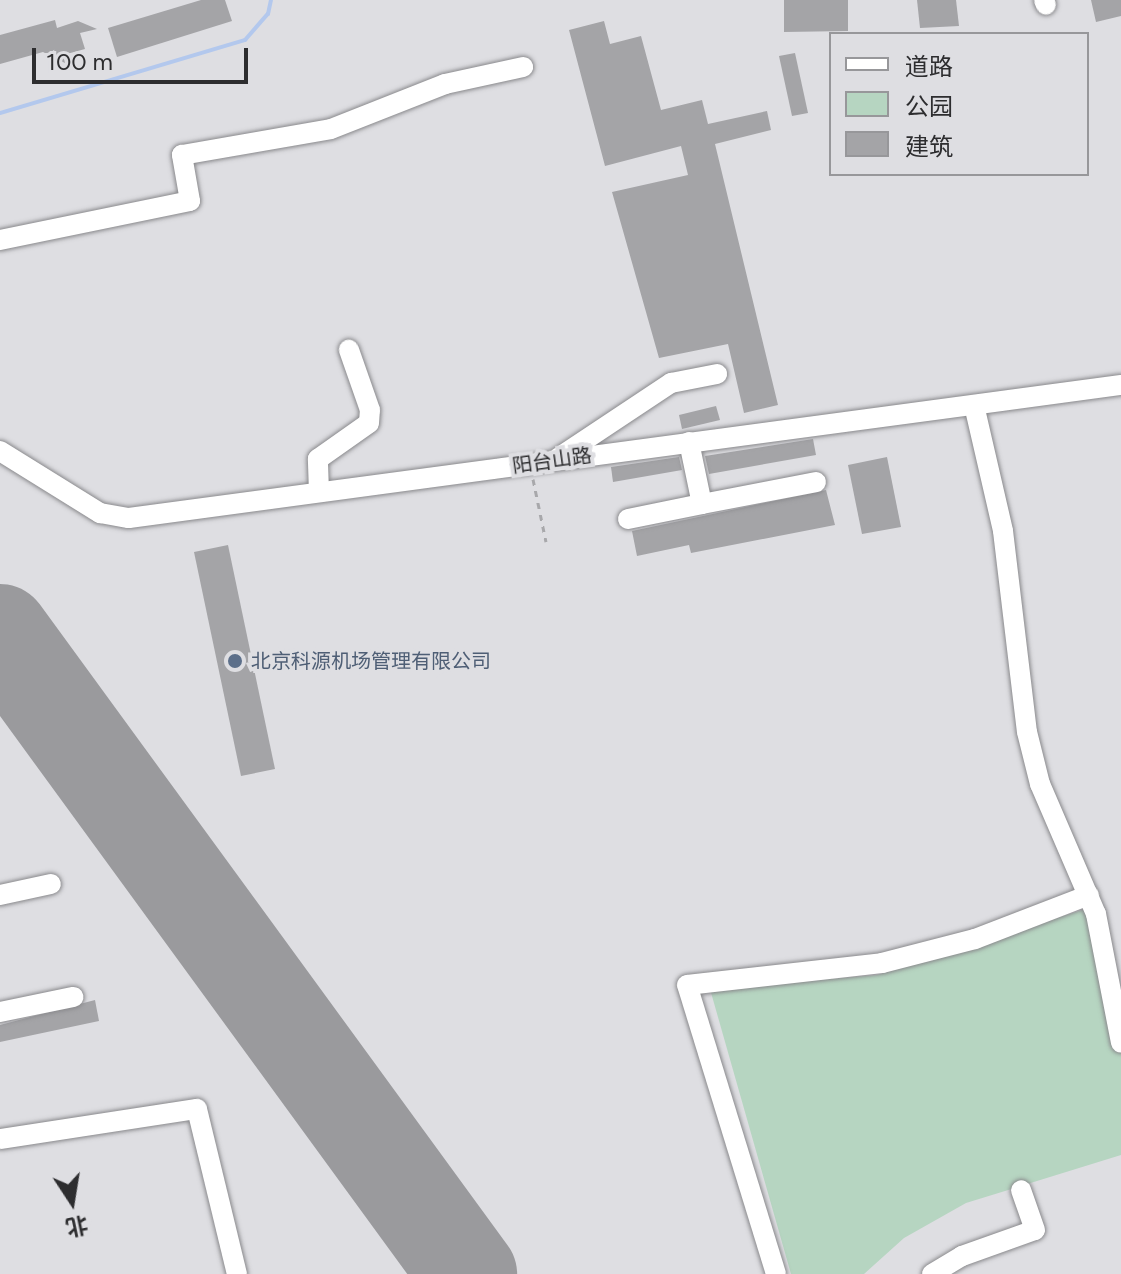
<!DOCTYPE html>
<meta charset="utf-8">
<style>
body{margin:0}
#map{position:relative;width:1121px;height:1274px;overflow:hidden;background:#dedee2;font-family:Figtree,"Noto Sans SC",sans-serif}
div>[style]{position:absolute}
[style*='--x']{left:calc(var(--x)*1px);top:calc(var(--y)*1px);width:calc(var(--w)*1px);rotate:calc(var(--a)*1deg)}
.green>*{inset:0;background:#b6d5c1}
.stream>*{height:4px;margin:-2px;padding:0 2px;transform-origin:2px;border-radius:2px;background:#b3c8ed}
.runway>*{height:98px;margin:-49px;padding:0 49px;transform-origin:49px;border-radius:49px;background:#9a9a9d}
.building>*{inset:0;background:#a4a4a7}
.path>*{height:3px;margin-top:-1.5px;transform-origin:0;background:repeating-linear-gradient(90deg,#a8a8ab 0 6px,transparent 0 12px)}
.roads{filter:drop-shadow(0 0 2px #89898c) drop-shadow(0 0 2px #89898c)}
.minor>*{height:20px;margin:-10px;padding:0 10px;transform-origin:10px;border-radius:10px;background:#fff}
.dots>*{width:22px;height:22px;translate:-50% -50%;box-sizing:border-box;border:4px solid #dedee2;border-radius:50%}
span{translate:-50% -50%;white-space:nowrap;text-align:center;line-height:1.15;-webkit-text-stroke:8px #dedee2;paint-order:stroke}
.street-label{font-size:20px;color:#2d2d2f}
.service-label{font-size:20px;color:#4e5e75}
.left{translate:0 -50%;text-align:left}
.legend{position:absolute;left:829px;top:32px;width:260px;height:144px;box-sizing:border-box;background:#dedee2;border:2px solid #97979a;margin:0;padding:10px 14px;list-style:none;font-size:24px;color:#2d2d2f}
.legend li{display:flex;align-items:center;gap:16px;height:40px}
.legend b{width:40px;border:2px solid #97979a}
.north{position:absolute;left:32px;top:1162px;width:80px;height:80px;-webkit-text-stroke:6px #dedee2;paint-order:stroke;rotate:168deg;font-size:22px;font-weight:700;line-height:32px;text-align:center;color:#2d2d2f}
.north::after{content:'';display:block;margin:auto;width:28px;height:36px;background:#2d2d2f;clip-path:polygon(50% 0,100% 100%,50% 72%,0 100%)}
.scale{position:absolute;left:32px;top:48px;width:216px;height:36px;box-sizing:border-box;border:4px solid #2d2d2f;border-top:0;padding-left:10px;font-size:24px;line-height:28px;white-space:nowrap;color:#2d2d2f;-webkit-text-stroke:6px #dedee2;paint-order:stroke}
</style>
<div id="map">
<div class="green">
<i style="clip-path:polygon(1101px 904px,1121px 995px,1121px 1155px,966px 1203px,904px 1238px,864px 1274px,791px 1274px,710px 989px,877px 975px)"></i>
</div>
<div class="stream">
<i style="--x:0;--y:113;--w:256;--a:-16.6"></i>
<i style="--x:245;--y:40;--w:35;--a:-49"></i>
<i style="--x:268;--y:14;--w:14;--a:-78"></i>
</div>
<div class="runway">
<i style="--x:0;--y:633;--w:794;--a:53.87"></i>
</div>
<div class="building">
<i style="clip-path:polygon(201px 0,225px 0,232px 21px,117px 57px,108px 28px)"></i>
<i style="clip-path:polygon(784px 0,848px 0,848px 31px,784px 32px)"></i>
<i style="clip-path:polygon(917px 0,956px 0,959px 26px,920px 28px)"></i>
<i style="clip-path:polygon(1091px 0,1121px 0,1121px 16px,1096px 22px)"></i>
<i style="clip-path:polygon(55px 20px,57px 28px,78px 21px,97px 29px,80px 33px,85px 49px,63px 55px,65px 63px,43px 52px,0 64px,0 35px)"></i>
<i style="clip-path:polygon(604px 21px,610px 44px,641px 36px,661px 110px,702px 100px,708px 124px,767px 111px,771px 130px,715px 144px,778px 405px,744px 413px,728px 344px,659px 358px,612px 192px,688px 175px,681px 146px,605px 166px,569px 30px)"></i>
<i style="clip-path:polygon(795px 53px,808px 113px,792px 116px,779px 56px)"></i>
<i style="clip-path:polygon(716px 406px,720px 420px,682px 429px,679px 415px)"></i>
<i style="clip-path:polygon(813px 439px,816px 455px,709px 474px,705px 456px)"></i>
<i style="clip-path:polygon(679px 457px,682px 470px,613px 482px,611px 467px)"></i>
<i style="clip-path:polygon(887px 457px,901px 527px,862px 534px,848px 465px)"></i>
<i style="clip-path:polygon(826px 490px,835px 525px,691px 553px,689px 545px,637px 556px,632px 531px)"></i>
<i style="clip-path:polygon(228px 545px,275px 769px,241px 776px,194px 552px)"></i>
<i style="clip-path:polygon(95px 1000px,99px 1021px,0 1042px,0 1025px)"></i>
</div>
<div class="path">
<i style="--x:533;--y:479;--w:64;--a:78.3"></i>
</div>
<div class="roads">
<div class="minor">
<i style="--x:1044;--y:0;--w:5;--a:68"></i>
<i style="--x:0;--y:240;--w:194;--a:-11.6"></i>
<i style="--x:190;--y:201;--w:47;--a:-99.9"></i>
<i style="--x:182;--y:155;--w:151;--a:-9.9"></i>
<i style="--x:331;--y:129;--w:123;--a:-21.5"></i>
<i style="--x:445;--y:84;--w:80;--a:-12.3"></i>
<i style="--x:974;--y:405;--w:129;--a:77"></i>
<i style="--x:1003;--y:531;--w:202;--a:83.2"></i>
<i style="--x:1027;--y:732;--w:54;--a:76"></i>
<i style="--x:1040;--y:784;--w:142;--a:66.7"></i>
<i style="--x:1096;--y:914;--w:131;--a:79"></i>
<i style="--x:689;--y:442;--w:63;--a:78.2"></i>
<i style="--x:702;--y:504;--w:116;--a:-10.9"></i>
<i style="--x:0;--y:451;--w:118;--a:31.8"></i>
<i style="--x:100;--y:513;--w:29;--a:10"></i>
<i style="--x:129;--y:518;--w:1001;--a:-7.64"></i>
<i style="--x:558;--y:458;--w:136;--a:-33.6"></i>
<i style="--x:671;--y:383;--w:47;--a:-11.1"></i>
<i style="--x:319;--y:492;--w:33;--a:-92"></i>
<i style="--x:318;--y:459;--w:62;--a:-35.2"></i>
<i style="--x:369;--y:423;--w:13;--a:-86"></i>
<i style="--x:370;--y:410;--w:64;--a:-109.3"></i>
<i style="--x:628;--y:519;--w:76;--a:-11.5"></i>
<i style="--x:0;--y:895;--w:52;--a:-12.2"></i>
<i style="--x:0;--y:1012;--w:75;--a:-11.6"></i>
<i style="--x:0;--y:1139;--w:199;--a:-8.7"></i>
<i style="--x:197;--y:1109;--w:170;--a:76.4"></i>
<i style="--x:776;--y:1274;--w:302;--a:-107.1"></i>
<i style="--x:687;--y:985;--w:196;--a:-6.4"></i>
<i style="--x:882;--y:963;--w:96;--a:-14.5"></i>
<i style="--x:975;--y:939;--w:122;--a:-21.1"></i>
<i style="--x:932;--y:1274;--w:35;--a:-31"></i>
<i style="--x:962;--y:1256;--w:77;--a:-19.6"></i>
<i style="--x:1035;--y:1230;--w:42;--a:-109.3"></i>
</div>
</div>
<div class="dots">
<i style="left:235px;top:661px;background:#5c6f8a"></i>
</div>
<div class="street-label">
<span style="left:552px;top:461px;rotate:-8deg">阳台山路</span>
</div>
<div class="service-label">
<span class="left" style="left:251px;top:661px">北京科源机场管理有限公司</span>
</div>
<ul class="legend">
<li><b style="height:10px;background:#fff"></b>道路</li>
<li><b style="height:22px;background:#b6d5c1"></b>公园</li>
<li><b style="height:22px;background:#a4a4a7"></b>建筑</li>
</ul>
<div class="north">北</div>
<div class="scale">100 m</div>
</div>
